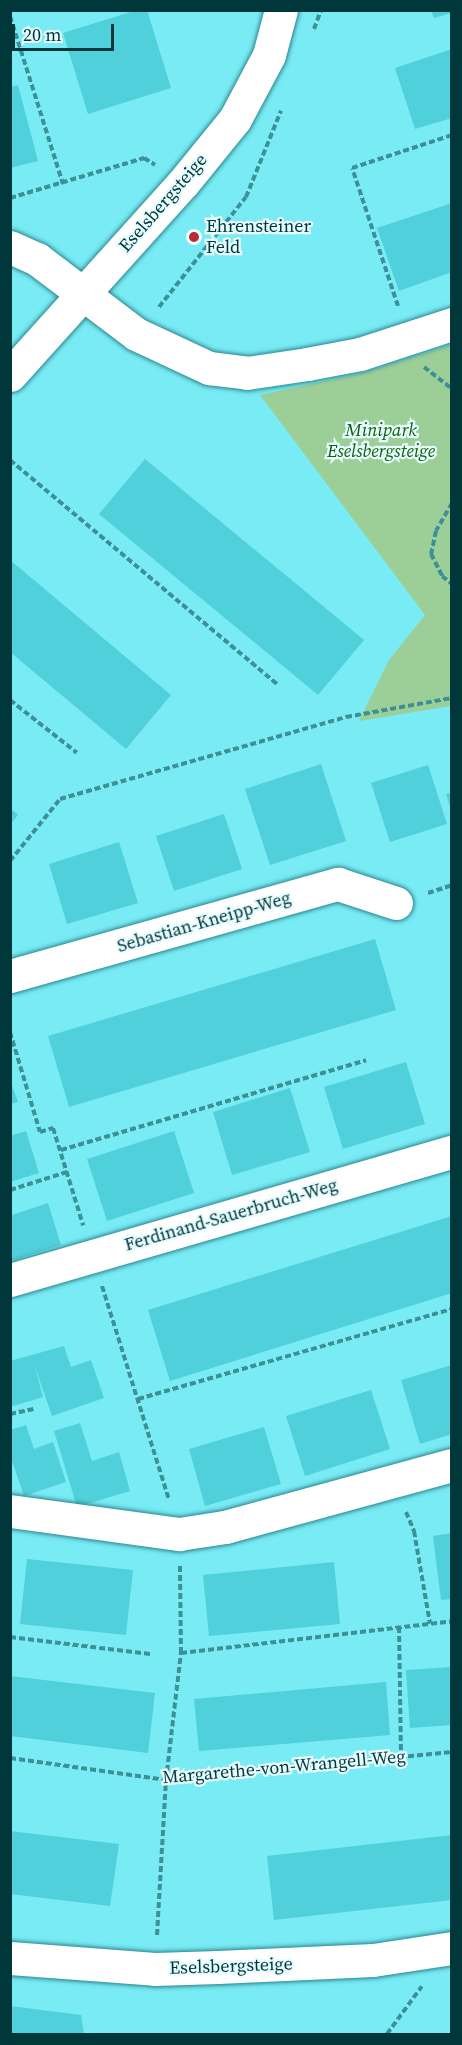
<!DOCTYPE html>
<style>
body{margin:0}
#map{position:relative;width:462px;height:2045px;overflow:hidden;background:#79ebf5;font-family:"Source Serif 4",serif}
div>[style]{position:absolute}
[style*='--x']{left:calc(var(--x)*1px);top:calc(var(--y)*1px);width:calc(var(--w)*1px);rotate:calc(var(--a)*1deg)}
.green>*{inset:0;background:#9cce98}
.building>*{inset:0;background:#50d0da}
.path>*{height:4px;margin-top:-2px;transform-origin:0;background:repeating-linear-gradient(90deg,#3c9097 0 6px,transparent 0 9px)}
.roads{filter:drop-shadow(0 0 2px #2b878e) drop-shadow(0 0 2px #2b878e)}
.minor>*{height:33px;margin:-16.5px;padding:0 16.5px;transform-origin:16.5px;border-radius:16.5px;background:#fff}
.dots>*{width:16px;height:16px;translate:-50% -50%;box-sizing:border-box;border:3px solid #e8fcfe;border-radius:50%}
span{translate:-50% -50%;white-space:nowrap;text-align:center;line-height:1.15;-webkit-text-stroke:4.5px #e8fcfe;paint-order:stroke}
.street-label{font-size:18px;color:#00373b}
.poi-label{font-size:18px;color:#00373b}
.left{translate:0 -50%;text-align:left}
.park-label{font-size:18px;color:#0e600e;font-style:italic}
.frame{position:absolute;inset:0;border:12px solid #00373b;pointer-events:none}
.scale{position:absolute;left:12px;top:24px;width:102px;height:27px;box-sizing:border-box;border:3px solid #00373b;border-top:0;padding-left:8px;font-size:18px;line-height:21px;white-space:nowrap;color:#00373b;-webkit-text-stroke:4px #e8fcfe;paint-order:stroke}
</style>
<div id="map">
<div class="green">
<i style="clip-path:polygon(451px 345px,451px 706px,359px 721px,389px 660px,425px 615px,260px 395px,362px 373px)"></i>
</div>
<div class="building">
<i style="clip-path:polygon(137px 10px,147px 10px,171px 88px,88px 114px,63px 33px)"></i>
<i style="clip-path:polygon(431px 10px,452px 10px,452px 13px,434px 18px)"></i>
<i style="clip-path:polygon(452px 49px,452px 118px,415px 129px,395px 68px)"></i>
<i style="clip-path:polygon(18px 85px,38px 161px,10px 168px,10px 87px)"></i>
<i style="clip-path:polygon(452px 203px,452px 272px,399px 291px,377px 228px)"></i>
<i style="clip-path:polygon(145px 459px,364px 640px,318px 695px,99px 514px)"></i>
<i style="clip-path:polygon(10px 560px,171px 695px,126px 749px,10px 652px)"></i>
<i style="clip-path:polygon(321px 764px,346px 841px,270px 865px,245px 789px)"></i>
<i style="clip-path:polygon(428px 765px,447px 824px,390px 842px,371px 783px)"></i>
<i style="clip-path:polygon(452px 793px,452px 809px,451px 809px,446px 794px)"></i>
<i style="clip-path:polygon(10px 808px,18px 815px,10px 824px)"></i>
<i style="clip-path:polygon(224px 814px,242px 869px,174px 891px,156px 836px)"></i>
<i style="clip-path:polygon(119px 842px,138px 903px,67px 924px,49px 864px)"></i>
<i style="clip-path:polygon(375px 939px,396px 1010px,69px 1107px,48px 1036px)"></i>
<i style="clip-path:polygon(406px 1062px,425px 1124px,343px 1149px,324px 1087px)"></i>
<i style="clip-path:polygon(10px 1080px,18px 1102px,10px 1104px)"></i>
<i style="clip-path:polygon(290px 1088px,310px 1152px,232px 1175px,213px 1112px)"></i>
<i style="clip-path:polygon(26px 1131px,39px 1173px,10px 1182px,10px 1136px)"></i>
<i style="clip-path:polygon(174px 1131px,194px 1193px,107px 1221px,87px 1159px)"></i>
<i style="clip-path:polygon(48px 1203px,61px 1245px,10px 1261px,10px 1210px,12px 1215px)"></i>
<i style="clip-path:polygon(452px 1216px,452px 1293px,170px 1381px,148px 1310px)"></i>
<i style="clip-path:polygon(64px 1346px,71px 1367px,91px 1360px,104px 1398px,52px 1416px,34px 1364px,43px 1397px,10px 1407px,10px 1361px)"></i>
<i style="clip-path:polygon(452px 1365px,452px 1434px,420px 1444px,401px 1380px)"></i>
<i style="clip-path:polygon(371px 1390px,390px 1449px,305px 1476px,286px 1416px)"></i>
<i style="clip-path:polygon(80px 1423px,92px 1461px,119px 1452px,130px 1491px,77px 1507px,54px 1431px)"></i>
<i style="clip-path:polygon(26px 1425px,34px 1449px,53px 1442px,66px 1482px,24px 1496px,10px 1455px,10px 1430px)"></i>
<i style="clip-path:polygon(264px 1427px,281px 1484px,205px 1506px,189px 1449px)"></i>
<i style="clip-path:polygon(452px 1533px,452px 1599px,441px 1600px,433px 1536px)"></i>
<i style="clip-path:polygon(27px 1559px,133px 1570px,126px 1635px,20px 1624px)"></i>
<i style="clip-path:polygon(334px 1562px,340px 1624px,209px 1636px,203px 1575px)"></i>
<i style="clip-path:polygon(452px 1667px,452px 1725px,410px 1728px,406px 1670px)"></i>
<i style="clip-path:polygon(10px 1676px,155px 1693px,148px 1753px,10px 1736px)"></i>
<i style="clip-path:polygon(386px 1682px,390px 1735px,199px 1751px,194px 1699px)"></i>
<i style="clip-path:polygon(10px 1831px,119px 1844px,110px 1906px,10px 1894px)"></i>
<i style="clip-path:polygon(452px 1835px,452px 1900px,274px 1920px,267px 1856px)"></i>
<i style="clip-path:polygon(10px 2006px,81px 2015px,84px 2034px,10px 2034px)"></i>
</div>
<div class="path">
<i style="--x:10;--y:16;--w:176;--a:72.5"></i>
<i style="--x:314;--y:29;--w:20;--a:-70"></i>
<i style="--x:10;--y:198;--w:140;--a:-16.6"></i>
<i style="--x:144;--y:158;--w:13;--a:32"></i>
<i style="--x:398;--y:306;--w:145;--a:-108.4"></i>
<i style="--x:352;--y:168;--w:105;--a:-18.3"></i>
<i style="--x:159;--y:307;--w:140;--a:-51.7"></i>
<i style="--x:246;--y:197;--w:93;--a:-67.9"></i>
<i style="--x:424;--y:367;--w:36;--a:38"></i>
<i style="--x:10;--y:460;--w:350;--a:40"></i>
<i style="--x:452;--y:503;--w:32;--a:120"></i>
<i style="--x:436;--y:531;--w:24;--a:102"></i>
<i style="--x:431;--y:554;--w:25;--a:63"></i>
<i style="--x:442;--y:576;--w:13;--a:39"></i>
<i style="--x:10;--y:700;--w:85;--a:38.3"></i>
<i style="--x:10;--y:861;--w:80;--a:-51.1"></i>
<i style="--x:60;--y:799;--w:298;--a:-16"></i>
<i style="--x:346;--y:717;--w:108;--a:-10.2"></i>
<i style="--x:428;--y:893;--w:25;--a:-18"></i>
<i style="--x:10;--y:1032;--w:104;--a:73.3"></i>
<i style="--x:40;--y:1132;--w:14;--a:-17"></i>
<i style="--x:53;--y:1128;--w:102;--a:72.8"></i>
<i style="--x:61;--y:1150;--w:318;--a:-16.4"></i>
<i style="--x:10;--y:1190;--w:60;--a:-17.5"></i>
<i style="--x:102;--y:1286;--w:224;--a:72.6"></i>
<i style="--x:138;--y:1399;--w:327;--a:-16"></i>
<i style="--x:10;--y:1414;--w:24;--a:-12"></i>
<i style="--x:406;--y:1512;--w:21;--a:67"></i>
<i style="--x:414;--y:1531;--w:94;--a:80.2"></i>
<i style="--x:399;--y:1627;--w:131;--a:89.1"></i>
<i style="--x:10;--y:1637;--w:141;--a:6.9"></i>
<i style="--x:181;--y:1653;--w:273;--a:-6.7"></i>
<i style="--x:10;--y:1758;--w:158;--a:8"></i>
<i style="--x:166;--y:1780;--w:287;--a:-5.6"></i>
<i style="--x:157;--y:1935;--w:155;--a:-86.7"></i>
<i style="--x:166;--y:1780;--w:128;--a:-83.3"></i>
<i style="--x:181;--y:1653;--w:87;--a:-90.7"></i>
<i style="--x:387;--y:2034;--w:59;--a:-53.9"></i>
</div>
<div class="roads">
<div class="minor">
<i style="--x:10;--y:247;--w:30;--a:24"></i>
<i style="--x:37;--y:259;--w:124;--a:37.1"></i>
<i style="--x:136;--y:334;--w:81;--a:25"></i>
<i style="--x:209;--y:368;--w:38;--a:7"></i>
<i style="--x:247;--y:373;--w:61;--a:-8.5"></i>
<i style="--x:307;--y:364;--w:54;--a:-10.7"></i>
<i style="--x:360;--y:354;--w:97;--a:-18.1"></i>
<i style="--x:10;--y:375;--w:258;--a:-48"></i>
<i style="--x:183;--y:183;--w:82;--a:-50.9"></i>
<i style="--x:235;--y:119;--w:72;--a:-62"></i>
<i style="--x:269;--y:55;--w:47;--a:-75.1"></i>
<i style="--x:10;--y:976;--w:341;--a:-15.7"></i>
<i style="--x:338;--y:884;--w:61;--a:18.1"></i>
<i style="--x:10;--y:1280;--w:460;--a:-16.2"></i>
<i style="--x:10;--y:1511;--w:171;--a:7.8"></i>
<i style="--x:179;--y:1534;--w:47;--a:-8.7"></i>
<i style="--x:225;--y:1527;--w:235;--a:-15.3"></i>
<i style="--x:10;--y:1958;--w:145;--a:4.3"></i>
<i style="--x:155;--y:1969;--w:63;--a:-1.8"></i>
<i style="--x:218;--y:1967;--w:155;--a:-2.6"></i>
<i style="--x:373;--y:1960;--w:80;--a:-8.6"></i>
</div>
</div>
<div class="dots">
<i style="left:194px;top:237px;background:#bb2b35"></i>
</div>
<div class="street-label">
<span style="left:163px;top:203px;rotate:-49deg">Eselsbergsteige</span>
<span style="left:204px;top:922px;rotate:-16deg">Sebastian-Kneipp-Weg</span>
<span style="left:231px;top:1215px;rotate:-16deg">Ferdinand-Sauerbruch-Weg</span>
<span style="left:284px;top:1767px;rotate:-5deg">Margarethe-von-Wrangell-Weg</span>
<span style="left:231px;top:1966px;rotate:-2deg">Eselsbergsteige</span>
</div>
<div class="poi-label">
<span class="left" style="left:206px;top:237px">Ehrensteiner<br>Feld</span>
</div>
<div class="park-label">
<span style="left:381px;top:441px">Minipark<br>Eselsbergsteige</span>
</div>
<div class="frame"></div>
<div class="scale">20 m</div>
</div>
